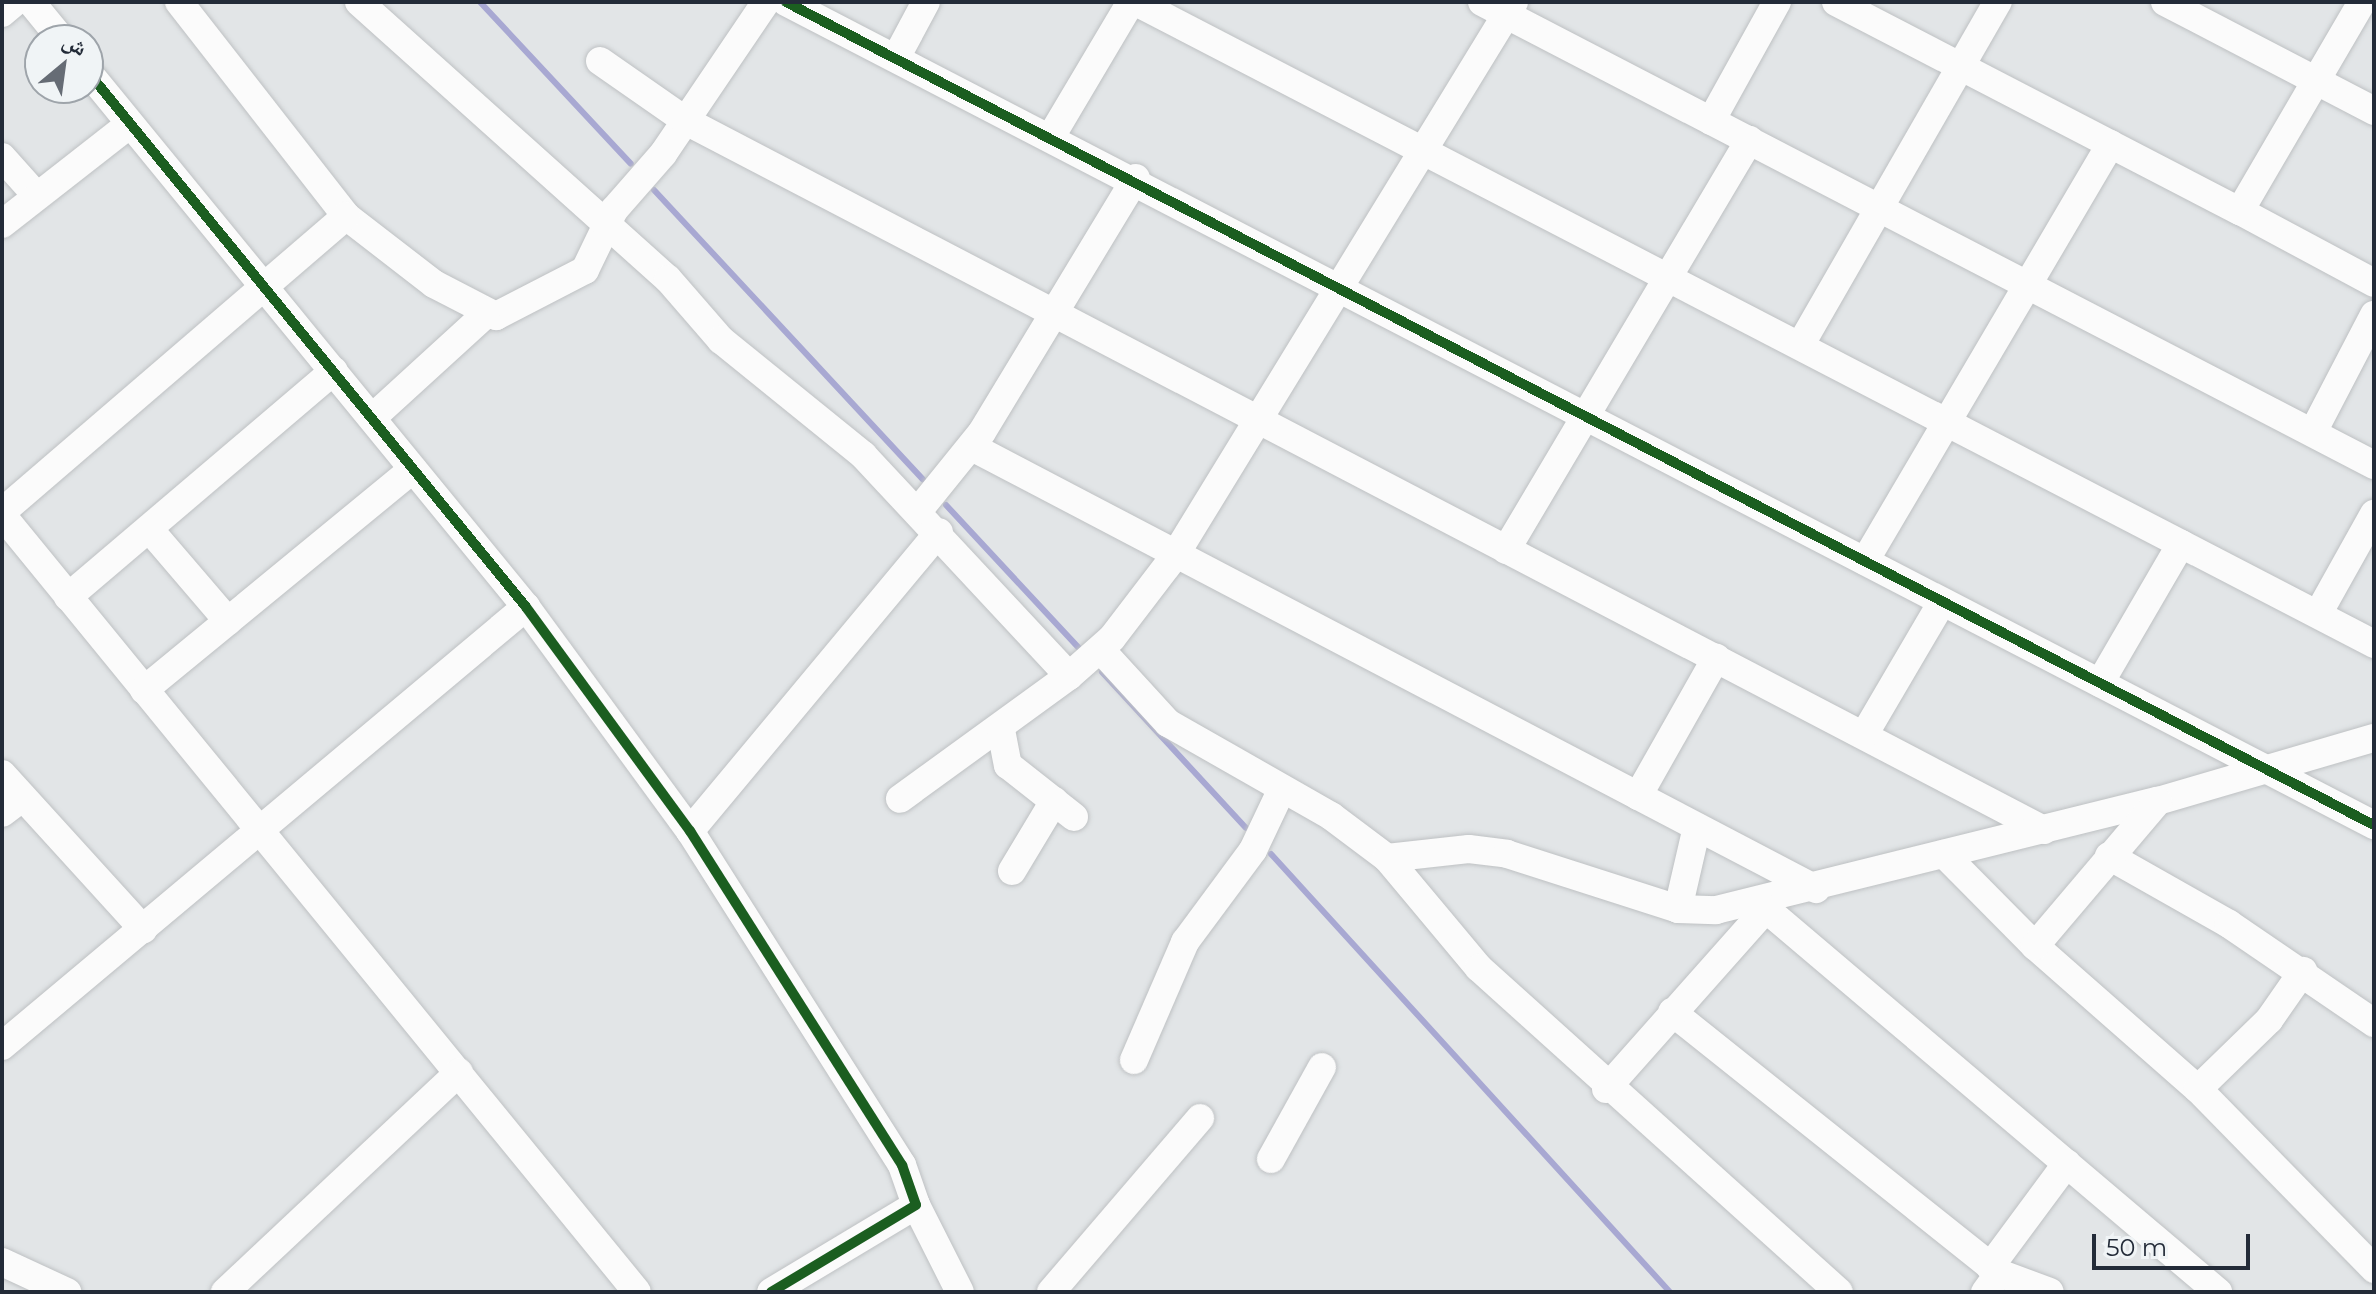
<!DOCTYPE html>
<meta charset="utf-8">
<style>
body{margin:0}
#map{position:relative;width:2376px;height:1294px;overflow:hidden;background:#e2e5e7;font-family:Montserrat,"Noto Naskh Arabic",sans-serif}
div>[style]{position:absolute}
[style*='--x']{left:calc(var(--x)*1px);top:calc(var(--y)*1px);width:calc(var(--w)*1px);rotate:calc(var(--a)*1deg)}
.stream>*{height:6px;margin:-3px;padding:0 3px;transform-origin:3px;border-radius:3px;background:#a8a8d2}
.roads{filter:drop-shadow(0 0 2px #bec1c3) drop-shadow(0 0 2px #bec1c3)}
.minor>*{height:28px;margin:-14px;padding:0 14px;transform-origin:14px;border-radius:14px;background:#fbfbfb}
.cycleway>*{height:10px;margin:-5px;padding:0 5px;transform-origin:5px;border-radius:5px;background:#1b5e20}
span{translate:-50% -50%;white-space:nowrap;text-align:center;line-height:1.15;-webkit-text-stroke:8px #f0f4f6;paint-order:stroke}
.frame{position:absolute;inset:0;border:4px solid #232b38;pointer-events:none}
.north{position:absolute;left:24px;top:24px;width:80px;height:80px;box-sizing:border-box;background:#f0f4f6;border:2px solid #9ea4aa;border-radius:50%;rotate:29deg;font-size:22px;font-weight:700;line-height:32px;text-align:center;color:#232b38}
.north::after{content:'';display:block;margin:auto;width:28px;height:36px;background:#666c75;clip-path:polygon(50% 0,100% 100%,50% 72%,0 100%)}
.scale{position:absolute;left:2092px;top:1234px;width:158px;height:36px;box-sizing:border-box;border:4px solid #232b38;border-top:0;padding-left:10px;font-size:24px;line-height:28px;white-space:nowrap;color:#232b38;-webkit-text-stroke:6px #f0f4f6;paint-order:stroke}
</style>
<div id="map">
<div class="stream">
<i style="--x:480;--y:2;--w:221;--a:47"></i>
<i style="--x:654;--y:190;--w:395;--a:47.1"></i>
<i style="--x:946;--y:505;--w:194;--a:47.1"></i>
<i style="--x:1102;--y:672;--w:212;--a:47.3"></i>
<i style="--x:1271;--y:854;--w:592;--a:47.67"></i>
</div>
<div class="roads">
<div class="minor">
<i style="--x:31;--y:2;--w:49;--a:50.8"></i>
<i style="--x:179;--y:2;--w:271;--a:52"></i>
<i style="--x:346;--y:216;--w:111;--a:37.7"></i>
<i style="--x:434;--y:284;--w:70;--a:27.3"></i>
<i style="--x:496;--y:316;--w:100;--a:-27.3"></i>
<i style="--x:585;--y:270;--w:67;--a:-64.2"></i>
<i style="--x:614;--y:210;--w:74;--a:-48.8"></i>
<i style="--x:663;--y:154;--w:184;--a:-55.9"></i>
<i style="--x:359;--y:2;--w:415;--a:41.9"></i>
<i style="--x:668;--y:279;--w:81;--a:49"></i>
<i style="--x:721;--y:340;--w:183;--a:39"></i>
<i style="--x:863;--y:455;--w:302;--a:47"></i>
<i style="--x:1069;--y:676;--w:209;--a:144"></i>
<i style="--x:786;--y:2;--w:1789;--a:27.4"></i>
<i style="--x:1136;--y:2;--w:1395;--a:27.41"></i>
<i style="--x:1482;--y:2;--w:1005;--a:27.43"></i>
<i style="--x:1836;--y:2;--w:455;--a:27.4"></i>
<i style="--x:2165;--y:2;--w:236;--a:27.5"></i>
<i style="--x:2362;--y:2;--w:242;--a:120.3"></i>
<i style="--x:2240;--y:211;--w:152;--a:28.2"></i>
<i style="--x:2;--y:13;--w:17;--a:-40"></i>
<i style="--x:897;--y:56;--w:61;--a:-61.8"></i>
<i style="--x:600;--y:61;--w:105;--a:34.9"></i>
<i style="--x:686;--y:121;--w:1532;--a:27.57"></i>
<i style="--x:88;--y:72;--w:691;--a:50.69"></i>
<i style="--x:526;--y:607;--w:278;--a:53.8"></i>
<i style="--x:690;--y:831;--w:396;--a:57.6"></i>
<i style="--x:902;--y:1165;--w:42;--a:70.7"></i>
<i style="--x:916;--y:1205;--w:169;--a:149"></i>
<i style="--x:1711;--y:121;--w:136;--a:-61"></i>
<i style="--x:1052;--y:135;--w:155;--a:-59.3"></i>
<i style="--x:2;--y:157;--w:51;--a:48.2"></i>
<i style="--x:2;--y:224;--w:162;--a:-38"></i>
<i style="--x:1801;--y:344;--w:395;--a:-60.1"></i>
<i style="--x:372;--y:418;--w:154;--a:-42.4"></i>
<i style="--x:2313;--y:432;--w:132;--a:-62.5"></i>
<i style="--x:972;--y:447;--w:953;--a:27.64"></i>
<i style="--x:919;--y:510;--w:100;--a:-51.1"></i>
<i style="--x:982;--y:432;--w:297;--a:-58.8"></i>
<i style="--x:2;--y:512;--w:454;--a:-40.7"></i>
<i style="--x:2;--y:515;--w:1003;--a:50.74"></i>
<i style="--x:150;--y:530;--w:120;--a:49.4"></i>
<i style="--x:1506;--y:550;--w:477;--a:-59.3"></i>
<i style="--x:1865;--y:561;--w:484;--a:-59.5"></i>
<i style="--x:68;--y:597;--w:349;--a:-40.4"></i>
<i style="--x:2318;--y:614;--w:115;--a:-60.8"></i>
<i style="--x:1101;--y:650;--w:99;--a:47.5"></i>
<i style="--x:1168;--y:723;--w:188;--a:29.7"></i>
<i style="--x:1331;--y:816;--w:70;--a:36.9"></i>
<i style="--x:1387;--y:858;--w:143;--a:50.1"></i>
<i style="--x:1479;--y:968;--w:484;--a:42"></i>
<i style="--x:1069;--y:676;--w:57;--a:-41.5"></i>
<i style="--x:1112;--y:638;--w:102;--a:-52.6"></i>
<i style="--x:1174;--y:557;--w:651;--a:-58.51"></i>
<i style="--x:2100;--y:683;--w:161;--a:-59.8"></i>
<i style="--x:144;--y:690;--w:348;--a:-39.4"></i>
<i style="--x:1001;--y:730;--w:36;--a:79"></i>
<i style="--x:1008;--y:765;--w:84;--a:38.2"></i>
<i style="--x:1864;--y:735;--w:154;--a:-59.6"></i>
<i style="--x:2;--y:774;--w:210;--a:47.7"></i>
<i style="--x:1638;--y:796;--w:159;--a:-60.5"></i>
<i style="--x:2;--y:813;--w:26;--a:-37"></i>
<i style="--x:690;--y:831;--w:389;--a:-50.2"></i>
<i style="--x:1944;--y:854;--w:129;--a:45.3"></i>
<i style="--x:2035;--y:946;--w:217;--a:41.3"></i>
<i style="--x:2198;--y:1089;--w:252;--a:45.6"></i>
<i style="--x:2109;--y:856;--w:138;--a:29.5"></i>
<i style="--x:2229;--y:924;--w:176;--a:34.3"></i>
<i style="--x:1387;--y:858;--w:82;--a:-6.3"></i>
<i style="--x:1469;--y:849;--w:38;--a:7"></i>
<i style="--x:1507;--y:854;--w:180;--a:17.8"></i>
<i style="--x:1678;--y:909;--w:38;--a:2"></i>
<i style="--x:1716;--y:910;--w:455;--a:-13.9"></i>
<i style="--x:2158;--y:801;--w:225;--a:-16.3"></i>
<i style="--x:1012;--y:871;--w:82;--a:-59"></i>
<i style="--x:1759;--y:903;--w:602;--a:40.28"></i>
<i style="--x:1678;--y:909;--w:84;--a:-77"></i>
<i style="--x:2035;--y:946;--w:190;--a:-49.7"></i>
<i style="--x:1672;--y:1012;--w:418;--a:38.6"></i>
<i style="--x:1999;--y:1273;--w:24;--a:126"></i>
<i style="--x:2;--y:1046;--w:684;--a:-39.96"></i>
<i style="--x:1134;--y:1060;--w:129;--a:-66.6"></i>
<i style="--x:1185;--y:942;--w:114;--a:-53.5"></i>
<i style="--x:1253;--y:850;--w:68;--a:-64.6"></i>
<i style="--x:1606;--y:1089;--w:241;--a:-48.4"></i>
<i style="--x:2198;--y:1089;--w:99;--a:-44.2"></i>
<i style="--x:2269;--y:1020;--w:60;--a:-55.2"></i>
<i style="--x:1271;--y:1159;--w:105;--a:-61"></i>
<i style="--x:916;--y:1205;--w:97;--a:63.2"></i>
<i style="--x:2;--y:1262;--w:72;--a:24.8"></i>
<i style="--x:1990;--y:1267;--w:129;--a:-53.5"></i>
<i style="--x:1999;--y:1273;--w:54;--a:20.4"></i>
<i style="--x:225;--y:1292;--w:321;--a:-43.2"></i>
<i style="--x:1051;--y:1292;--w:229;--a:-49.4"></i>
</div>
</div>
<div class="cycleway">
<i style="--x:786;--y:2;--w:1789;--a:27.4"></i>
<i style="--x:88;--y:72;--w:691;--a:50.69"></i>
<i style="--x:526;--y:607;--w:278;--a:53.8"></i>
<i style="--x:690;--y:831;--w:396;--a:57.6"></i>
<i style="--x:902;--y:1165;--w:42;--a:70.7"></i>
<i style="--x:916;--y:1205;--w:169;--a:149"></i>
</div>
<div class="frame"></div>
<div class="north">ش</div>
<div class="scale">50 m</div>
</div>
